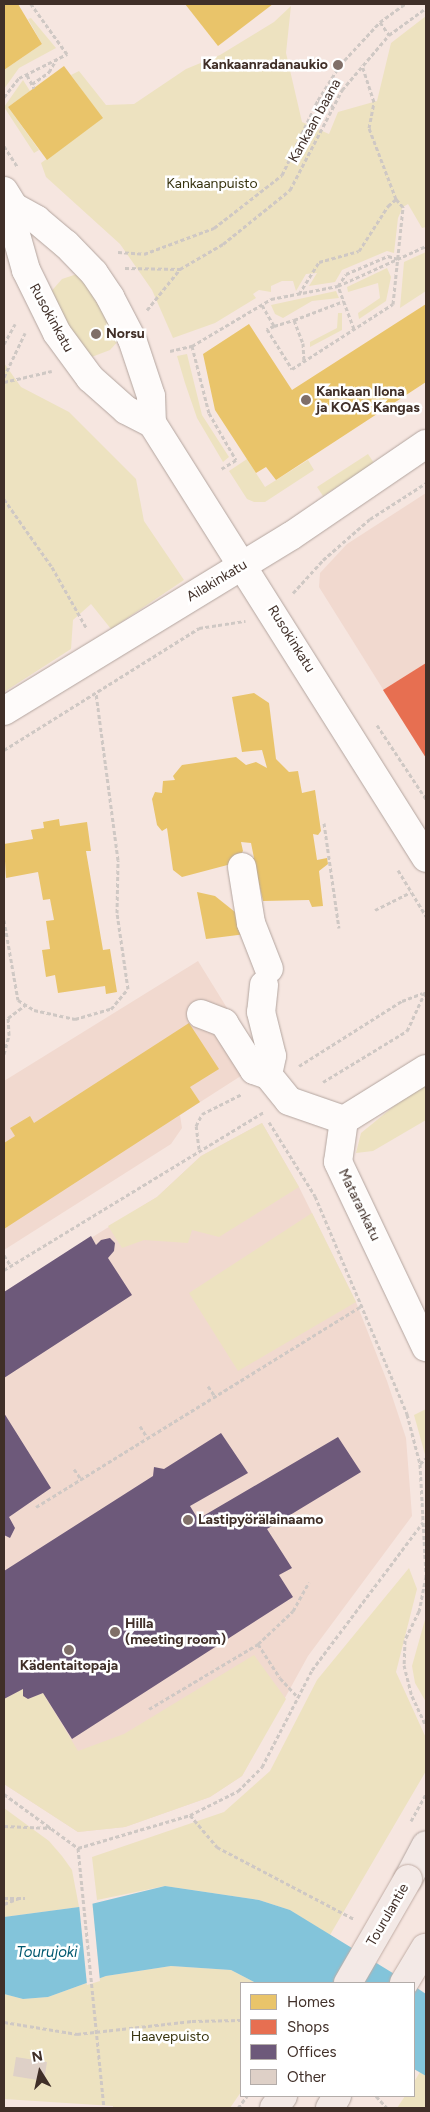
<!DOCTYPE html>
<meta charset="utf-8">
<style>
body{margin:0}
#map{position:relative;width:430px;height:2112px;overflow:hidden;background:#f6e6e0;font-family:Figtree,sans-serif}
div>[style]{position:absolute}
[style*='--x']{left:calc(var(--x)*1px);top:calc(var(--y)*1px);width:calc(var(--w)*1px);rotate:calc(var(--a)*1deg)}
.built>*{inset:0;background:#f1d9cf}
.green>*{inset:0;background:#ede2c0}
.water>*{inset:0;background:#83c4da}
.pier>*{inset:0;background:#f6e6e0}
.homes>*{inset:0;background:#e9c46a}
.shops>*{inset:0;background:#e76f51}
.offices>*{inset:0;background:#6d597a}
.building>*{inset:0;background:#ded0c7}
.path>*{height:3px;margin-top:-1.5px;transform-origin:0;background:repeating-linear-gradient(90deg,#cfc8c4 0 4px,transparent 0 6.5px)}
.roads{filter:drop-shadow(0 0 1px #b3a59f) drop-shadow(0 0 1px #b3a59f)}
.minor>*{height:28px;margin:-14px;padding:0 14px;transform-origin:14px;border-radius:14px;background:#fefbfa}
.major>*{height:28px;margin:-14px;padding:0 14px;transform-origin:14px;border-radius:14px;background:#f3e9e6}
.bridges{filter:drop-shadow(0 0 1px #c1ada5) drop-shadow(0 0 1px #c1ada5)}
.major-bridge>*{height:28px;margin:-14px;padding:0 14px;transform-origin:14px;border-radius:14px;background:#f3e9e6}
.dots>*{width:14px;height:14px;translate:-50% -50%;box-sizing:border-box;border:2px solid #fff;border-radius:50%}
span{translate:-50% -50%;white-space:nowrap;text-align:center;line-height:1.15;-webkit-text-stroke:5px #fff;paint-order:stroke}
.poi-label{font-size:14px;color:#402f28;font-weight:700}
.right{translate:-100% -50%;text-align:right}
.left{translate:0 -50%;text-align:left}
.street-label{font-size:14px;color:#402f28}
.park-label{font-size:14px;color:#383410}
.water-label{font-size:15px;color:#005970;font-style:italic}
.frame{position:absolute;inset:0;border:5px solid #402f28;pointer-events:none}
.legend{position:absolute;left:240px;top:1982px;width:175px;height:115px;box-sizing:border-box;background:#fff;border:1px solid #b3aca9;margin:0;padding:6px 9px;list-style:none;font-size:15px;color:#402f28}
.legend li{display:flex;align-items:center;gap:10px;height:25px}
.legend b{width:25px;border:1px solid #b3aca9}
.north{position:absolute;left:15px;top:2047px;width:50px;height:50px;-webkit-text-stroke:4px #fff;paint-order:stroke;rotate:350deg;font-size:14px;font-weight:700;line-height:20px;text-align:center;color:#402f28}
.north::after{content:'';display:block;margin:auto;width:18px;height:22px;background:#402f28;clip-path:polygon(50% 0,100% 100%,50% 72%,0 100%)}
</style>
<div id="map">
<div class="built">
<i style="clip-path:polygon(426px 493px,426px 758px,319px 587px,320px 573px,347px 544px)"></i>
<i style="clip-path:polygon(198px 961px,261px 1063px,180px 1115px,182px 1128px,171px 1144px,4px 1250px,4px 1081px)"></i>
<i style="clip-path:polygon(262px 1123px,299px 1187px,356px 1302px,387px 1381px,406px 1438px,412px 1516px,308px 1656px,242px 1776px,210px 1797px,125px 1827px,78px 1832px,4px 1784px,4px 1292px,157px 1197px,201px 1156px)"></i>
</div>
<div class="green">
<i style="clip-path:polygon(291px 6px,286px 53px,302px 122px,329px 134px,338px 112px,377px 101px,391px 43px,426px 16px,426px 227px,422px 228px,408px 204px,403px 207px,398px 218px,394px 253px,387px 251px,342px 270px,335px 282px,309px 286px,317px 273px,306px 274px,296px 291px,293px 281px,282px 281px,271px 286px,271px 292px,259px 290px,253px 294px,256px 298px,215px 323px,173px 338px,152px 290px,120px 244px,46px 177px,41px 163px,102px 118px,71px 75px,79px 71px,106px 105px,134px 104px,186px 69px,220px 55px,274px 22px)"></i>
<i style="clip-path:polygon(31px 18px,56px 48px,19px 68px,4px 89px,4px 70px,42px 44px,28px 19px)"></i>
<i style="clip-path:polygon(23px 80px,30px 91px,8px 107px,39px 150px,34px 153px,4px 107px)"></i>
<i style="clip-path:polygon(426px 252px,426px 291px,400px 308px,404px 262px)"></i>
<i style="clip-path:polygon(387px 268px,391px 277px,386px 301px,359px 319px,358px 313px,380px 298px,378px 283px,348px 292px,347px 287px)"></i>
<i style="clip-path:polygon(80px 273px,121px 338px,110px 350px,89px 358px,48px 295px,62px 279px)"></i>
<i style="clip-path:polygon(336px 291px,339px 298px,312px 301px,283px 318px,275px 314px,271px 305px)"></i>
<i style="clip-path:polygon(338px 313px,342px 313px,342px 330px,310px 347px,310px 342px,337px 328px)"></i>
<i style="clip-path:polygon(187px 354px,202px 415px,229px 457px,223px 462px,197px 418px,185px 383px,177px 356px)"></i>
<i style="clip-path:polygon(4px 363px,21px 387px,69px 412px,136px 479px,144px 521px,184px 580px,111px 629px,91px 604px,73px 620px,71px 649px,4px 692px)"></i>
<i style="clip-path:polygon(368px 454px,374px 463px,323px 496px,317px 487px)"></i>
<i style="clip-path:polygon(247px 459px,265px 487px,308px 460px,314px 470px,265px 502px,254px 502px,247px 499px,229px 471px)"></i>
<i style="clip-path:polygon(426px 1080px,426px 1120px,373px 1151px,356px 1153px,361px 1133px)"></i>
<i style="clip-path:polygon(262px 1123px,299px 1187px,219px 1237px,192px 1230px,188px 1243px,144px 1240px,122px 1248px,108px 1226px,157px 1197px,201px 1156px)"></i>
<i style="clip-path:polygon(312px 1213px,356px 1302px,238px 1371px,189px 1293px)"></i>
<i style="clip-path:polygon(426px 1409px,426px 1458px,414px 1415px)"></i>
<i style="clip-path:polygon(409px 1568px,417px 1589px,396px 1672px,426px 1738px,426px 1771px,330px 1935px,290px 1910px,259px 1900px,165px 1886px,97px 1900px,92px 1857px,224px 1812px,270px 1771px,317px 1680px)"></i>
<i style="clip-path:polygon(426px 1616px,426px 1702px,415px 1683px,412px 1666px)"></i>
<i style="clip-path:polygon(254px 1655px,286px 1699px,242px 1776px,210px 1797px,125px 1827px,78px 1832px,4px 1784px,4px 1699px,23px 1689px,23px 1696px,28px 1699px,43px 1693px,78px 1751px,124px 1734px)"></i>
<i style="clip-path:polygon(4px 1808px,49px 1841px,62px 1856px,72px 1870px,79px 1907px,4px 1917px)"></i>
<i style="clip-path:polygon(171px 1966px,231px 1970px,256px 1983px,241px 1983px,241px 2092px,230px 2108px,113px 2108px,113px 2106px,4px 2099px,4px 2102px,4px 1994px,23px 1999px,48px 1997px,106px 1976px)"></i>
<i style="clip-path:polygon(420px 2072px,426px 2076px,426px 2108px,397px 2108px,405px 2096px,414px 2096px,414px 2082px)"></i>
</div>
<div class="water">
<i style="clip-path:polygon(165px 1886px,259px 1900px,290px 1910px,409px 1983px,256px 1983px,231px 1970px,171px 1966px,106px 1976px,48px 1997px,23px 1999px,4px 1994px,4px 1917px,79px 1907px)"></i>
<i style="clip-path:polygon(414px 1986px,426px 1994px,426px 2076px,414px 2069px)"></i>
</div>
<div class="pier">
<i style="clip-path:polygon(92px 1899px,100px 1981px,87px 1985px,79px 1904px)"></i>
</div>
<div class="homes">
<i style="clip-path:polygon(4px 4px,18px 4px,42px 44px,4px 70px)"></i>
<i style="clip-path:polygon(185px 4px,273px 4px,218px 46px)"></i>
<i style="clip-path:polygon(64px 66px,103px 118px,47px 160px,8px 107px)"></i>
<i style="clip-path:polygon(426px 304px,426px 382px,276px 480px,266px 467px,256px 473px,215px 410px,203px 354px,249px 324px,292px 390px)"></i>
<i style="clip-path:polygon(254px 693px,269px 703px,276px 759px,289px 772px,298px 771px,302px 793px,315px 790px,321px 831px,318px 835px,313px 834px,317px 860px,327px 858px,328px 864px,319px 871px,323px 906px,312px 907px,309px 900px,263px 901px,256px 871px,245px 859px,254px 858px,251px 843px,241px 842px,243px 851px,235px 863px,182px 877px,173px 870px,167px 828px,162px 831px,157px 825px,152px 799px,155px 792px,162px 793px,163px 781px,175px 780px,173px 776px,182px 765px,236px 757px,246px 765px,256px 762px,267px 768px,262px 750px,242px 752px,232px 697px)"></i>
<i style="clip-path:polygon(59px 819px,60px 826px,87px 822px,91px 851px,86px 851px,103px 950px,110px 949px,117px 992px,106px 994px,105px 986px,58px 993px,55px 975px,46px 977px,42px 950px,50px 949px,46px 921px,54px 920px,50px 899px,43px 900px,38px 872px,6px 878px,4px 844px,33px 839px,31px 830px,44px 828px,43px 822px)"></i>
<i style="clip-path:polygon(197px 892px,215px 896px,240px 916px,246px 934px,206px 939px)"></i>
<i style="clip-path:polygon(189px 1023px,219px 1069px,190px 1087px,200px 1102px,4px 1229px,4px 1143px,15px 1136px,10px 1128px,30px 1116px,34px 1123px)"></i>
</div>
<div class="shops">
<i style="clip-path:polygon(426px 663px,426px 758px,383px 690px)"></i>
</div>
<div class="offices">
<i style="clip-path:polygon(91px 1236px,96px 1245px,101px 1240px,110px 1238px,115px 1243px,114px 1251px,108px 1258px,132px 1295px,4px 1378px,4px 1292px)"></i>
<i style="clip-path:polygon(4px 1413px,51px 1488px,9px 1517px,15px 1528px,10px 1538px,4px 1535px)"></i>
<i style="clip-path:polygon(221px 1433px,248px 1473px,190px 1506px,198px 1519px,338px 1437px,361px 1472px,267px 1529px,292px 1568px,279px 1575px,293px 1597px,72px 1739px,43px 1693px,28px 1699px,23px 1696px,23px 1689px,4px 1699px,4px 1571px,153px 1476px,154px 1467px,164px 1469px)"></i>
</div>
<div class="building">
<i style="clip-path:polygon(16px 2057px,47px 2062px,44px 2081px,13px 2076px)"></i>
</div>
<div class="path">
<i style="--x:380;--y:22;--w:16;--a:55"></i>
<i style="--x:27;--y:75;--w:15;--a:62"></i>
<i style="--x:32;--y:84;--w:21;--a:-35"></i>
<i style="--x:49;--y:72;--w:14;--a:-60"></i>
<i style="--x:4;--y:97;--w:24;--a:-52"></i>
<i style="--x:19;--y:78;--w:54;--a:-26.6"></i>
<i style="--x:67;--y:54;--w:62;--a:-125.8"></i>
<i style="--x:318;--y:100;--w:16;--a:22"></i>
<i style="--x:4;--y:146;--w:24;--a:57"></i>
<i style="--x:118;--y:252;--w:26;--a:4"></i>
<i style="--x:144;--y:254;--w:75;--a:-20.4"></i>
<i style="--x:214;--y:228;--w:86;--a:-37.9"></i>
<i style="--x:282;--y:175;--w:83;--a:-64.4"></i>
<i style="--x:318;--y:100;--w:41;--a:-57.8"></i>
<i style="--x:340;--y:65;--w:59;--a:-47.1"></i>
<i style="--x:380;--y:22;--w:31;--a:-36"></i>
<i style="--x:125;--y:268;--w:55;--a:1"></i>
<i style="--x:299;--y:294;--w:38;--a:-58"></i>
<i style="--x:319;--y:262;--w:41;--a:-15.4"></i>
<i style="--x:359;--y:251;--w:54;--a:-57.2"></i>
<i style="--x:388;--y:206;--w:11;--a:-41"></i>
<i style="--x:262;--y:305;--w:24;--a:60"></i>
<i style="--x:274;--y:326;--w:8;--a:157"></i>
<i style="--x:267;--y:329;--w:47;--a:58"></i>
<i style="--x:292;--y:369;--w:120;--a:-32.8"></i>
<i style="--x:393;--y:304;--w:98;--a:-84.1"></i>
<i style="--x:403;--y:207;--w:11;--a:-131"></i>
<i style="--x:396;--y:199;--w:76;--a:-110.8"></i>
<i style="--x:369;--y:128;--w:26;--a:-79"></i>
<i style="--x:374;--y:102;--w:39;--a:-108"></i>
<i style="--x:147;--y:310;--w:53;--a:-51.2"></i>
<i style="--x:180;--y:269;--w:50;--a:-30.2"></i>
<i style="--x:223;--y:244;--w:86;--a:-38.9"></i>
<i style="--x:290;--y:190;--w:113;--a:-62.5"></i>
<i style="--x:342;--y:90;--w:72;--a:-49.5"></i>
<i style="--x:389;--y:35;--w:46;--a:-36.1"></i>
<i style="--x:294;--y:320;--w:53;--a:-20.8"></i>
<i style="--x:274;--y:326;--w:21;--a:-17"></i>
<i style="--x:294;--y:320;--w:25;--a:69"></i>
<i style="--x:303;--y:343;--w:18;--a:87"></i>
<i style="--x:354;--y:329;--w:46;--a:-110.4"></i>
<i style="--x:338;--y:286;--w:14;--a:-56"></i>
<i style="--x:346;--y:274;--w:46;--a:-23.2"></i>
<i style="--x:388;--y:256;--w:10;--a:17"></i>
<i style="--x:4;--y:344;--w:23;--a:-61"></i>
<i style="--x:192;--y:346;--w:92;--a:-30.7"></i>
<i style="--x:271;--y:299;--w:68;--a:-11"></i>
<i style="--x:338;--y:286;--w:97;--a:-24.4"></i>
<i style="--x:170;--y:351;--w:23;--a:-13"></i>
<i style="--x:192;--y:346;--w:69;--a:75.8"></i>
<i style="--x:209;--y:413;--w:54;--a:60.1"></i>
<i style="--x:236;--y:460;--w:17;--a:149"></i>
<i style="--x:4;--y:377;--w:49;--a:-64.5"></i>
<i style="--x:4;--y:382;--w:49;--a:-12.9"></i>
<i style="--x:4;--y:499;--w:83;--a:54.8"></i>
<i style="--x:52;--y:567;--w:71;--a:60.6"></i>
<i style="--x:293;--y:593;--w:45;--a:-47.7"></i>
<i style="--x:323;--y:560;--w:62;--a:-41.1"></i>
<i style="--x:370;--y:519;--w:67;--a:-32.7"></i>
<i style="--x:377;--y:725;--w:89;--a:56.5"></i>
<i style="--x:4;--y:750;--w:230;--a:-32"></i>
<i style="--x:199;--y:628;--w:47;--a:-8.7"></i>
<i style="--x:324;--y:823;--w:106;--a:81.9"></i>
<i style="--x:398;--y:870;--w:54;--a:58.7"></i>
<i style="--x:375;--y:910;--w:40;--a:-26.6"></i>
<i style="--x:4;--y:920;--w:81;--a:80.1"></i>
<i style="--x:18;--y:1000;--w:19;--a:32"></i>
<i style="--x:34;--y:1010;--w:42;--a:12.4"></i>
<i style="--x:75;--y:1019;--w:37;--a:-16"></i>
<i style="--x:111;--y:1009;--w:26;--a:-50"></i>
<i style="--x:128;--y:989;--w:77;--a:-98.2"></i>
<i style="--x:117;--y:913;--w:53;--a:-88.9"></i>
<i style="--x:118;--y:860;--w:168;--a:-97.5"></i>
<i style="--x:4;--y:1054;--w:20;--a:-75"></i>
<i style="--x:9;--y:1035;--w:17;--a:-93"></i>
<i style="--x:8;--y:1018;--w:21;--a:-37"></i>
<i style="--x:299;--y:1066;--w:122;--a:-32.3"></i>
<i style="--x:402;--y:1001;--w:22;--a:-21"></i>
<i style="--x:323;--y:1082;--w:98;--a:-31.3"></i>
<i style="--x:407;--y:1031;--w:45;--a:-65.1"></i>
<i style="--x:269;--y:1122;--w:87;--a:58.1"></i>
<i style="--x:315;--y:1196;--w:237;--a:67.1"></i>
<i style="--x:407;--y:1414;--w:52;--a:75.4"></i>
<i style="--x:420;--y:1464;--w:112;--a:86.9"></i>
<i style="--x:426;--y:1576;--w:36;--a:101"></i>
<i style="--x:419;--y:1611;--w:32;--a:116"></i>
<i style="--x:405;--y:1640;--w:25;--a:92"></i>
<i style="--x:404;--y:1665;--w:32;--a:76"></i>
<i style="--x:412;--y:1696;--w:33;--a:65"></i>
<i style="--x:199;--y:1149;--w:23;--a:-97"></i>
<i style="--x:196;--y:1126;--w:13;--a:-63"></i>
<i style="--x:202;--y:1114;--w:45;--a:-26.6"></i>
<i style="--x:4;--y:1255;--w:13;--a:58"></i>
<i style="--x:4;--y:1270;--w:304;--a:-31.3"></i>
<i style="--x:208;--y:1386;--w:11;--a:56"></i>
<i style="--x:140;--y:1426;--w:13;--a:58"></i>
<i style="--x:420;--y:1464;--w:8;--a:-45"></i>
<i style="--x:74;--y:1469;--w:12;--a:55"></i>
<i style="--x:36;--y:1507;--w:384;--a:-31.7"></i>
<i style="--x:258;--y:1644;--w:40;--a:57.1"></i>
<i style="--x:280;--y:1678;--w:26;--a:47"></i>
<i style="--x:149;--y:1709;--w:127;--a:-30.8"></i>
<i style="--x:258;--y:1644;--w:48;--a:-43.3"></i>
<i style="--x:293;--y:1611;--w:33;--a:-61"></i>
<i style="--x:4;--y:1794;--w:92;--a:36.1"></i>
<i style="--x:78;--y:1848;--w:261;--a:84.3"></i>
<i style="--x:190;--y:1815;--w:42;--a:49.8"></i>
<i style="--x:217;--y:1847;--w:155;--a:27.7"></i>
<i style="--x:411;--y:1821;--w:31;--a:-61"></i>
<i style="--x:4;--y:1826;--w:47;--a:2.4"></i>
<i style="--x:78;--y:1848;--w:117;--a:-16.4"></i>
<i style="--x:190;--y:1815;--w:54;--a:-26.6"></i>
<i style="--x:238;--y:1791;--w:34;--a:-45"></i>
<i style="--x:262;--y:1767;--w:109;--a:-62.7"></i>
<i style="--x:312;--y:1670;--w:185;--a:-53.1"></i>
<i style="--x:4;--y:1898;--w:21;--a:0"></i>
<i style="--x:4;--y:1904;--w:16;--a:-22"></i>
<i style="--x:4;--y:2022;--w:74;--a:9.3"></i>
<i style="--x:77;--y:2034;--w:116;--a:-6.4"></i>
<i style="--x:192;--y:2021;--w:49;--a:-1.2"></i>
<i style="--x:376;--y:2096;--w:16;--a:47"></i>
<i style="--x:238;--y:2108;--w:15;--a:-53"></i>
</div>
<div class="roads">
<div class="minor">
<i style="--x:4;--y:191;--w:19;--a:58"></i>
<i style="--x:14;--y:207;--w:26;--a:29"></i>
<i style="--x:37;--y:220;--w:38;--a:40"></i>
<i style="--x:66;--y:244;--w:40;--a:46"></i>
<i style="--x:94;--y:273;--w:29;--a:56"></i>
<i style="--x:110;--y:297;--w:47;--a:62.4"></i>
<i style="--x:132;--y:339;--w:60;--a:71.6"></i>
<i style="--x:151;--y:396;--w:27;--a:88"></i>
<i style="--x:14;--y:207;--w:24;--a:88"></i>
<i style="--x:15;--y:231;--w:41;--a:74.2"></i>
<i style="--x:26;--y:270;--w:70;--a:63.8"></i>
<i style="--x:57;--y:333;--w:56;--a:53.7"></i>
<i style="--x:90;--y:378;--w:48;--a:41.6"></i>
<i style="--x:126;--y:410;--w:29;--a:27"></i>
<i style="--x:152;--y:423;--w:514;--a:57.79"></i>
<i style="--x:4;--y:711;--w:336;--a:-31.4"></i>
<i style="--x:291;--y:536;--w:163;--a:-34.3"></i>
<i style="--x:242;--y:867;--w:57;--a:80.9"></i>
<i style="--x:251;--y:923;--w:49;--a:68.6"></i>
<i style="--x:264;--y:985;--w:27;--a:96"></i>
<i style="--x:261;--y:1012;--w:45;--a:76"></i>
<i style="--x:272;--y:1056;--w:19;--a:102"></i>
<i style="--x:201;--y:1014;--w:25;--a:21"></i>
<i style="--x:224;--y:1023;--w:56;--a:57.4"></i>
<i style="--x:254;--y:1070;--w:15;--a:20"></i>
<i style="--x:268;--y:1075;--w:33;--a:51"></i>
<i style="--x:289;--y:1101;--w:58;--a:19.1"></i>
<i style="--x:426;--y:1069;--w:97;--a:148.1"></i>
<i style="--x:344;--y:1120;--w:42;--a:98.1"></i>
<i style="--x:338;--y:1162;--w:205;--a:64.6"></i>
</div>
<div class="major">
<i style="--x:408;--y:1879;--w:38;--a:-62"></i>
<i style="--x:274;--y:2108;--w:15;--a:-53"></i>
<i style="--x:330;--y:2108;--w:14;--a:-60"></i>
</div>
</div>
<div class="bridges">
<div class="major-bridge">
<i style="--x:348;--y:1983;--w:120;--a:-60"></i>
<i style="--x:404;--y:1983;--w:41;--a:-59"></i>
</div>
</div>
<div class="dots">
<i style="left:338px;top:65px;background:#806f68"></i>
<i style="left:96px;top:334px;background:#806f68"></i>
<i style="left:306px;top:400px;background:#806f68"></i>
<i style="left:188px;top:1520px;background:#806f68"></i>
<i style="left:115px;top:1632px;background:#806f68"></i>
<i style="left:69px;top:1650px;background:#806f68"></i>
</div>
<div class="poi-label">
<span class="right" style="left:328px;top:65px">Kankaanradanaukio</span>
<span class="left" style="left:106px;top:334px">Norsu</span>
<span class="left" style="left:316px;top:400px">Kankaan Ilona<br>ja KOAS Kangas</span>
<span class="left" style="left:198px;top:1520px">Lastipyörälainaamo</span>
<span class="left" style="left:125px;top:1632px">Hilla<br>(meeting room)</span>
<span style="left:69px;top:1666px">Kädentaitopaja</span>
</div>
<div class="street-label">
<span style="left:315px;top:121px;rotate:-61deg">Kankaan baana</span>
<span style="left:51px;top:318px;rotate:61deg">Rusokinkatu</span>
<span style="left:217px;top:581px;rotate:-31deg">Ailakinkatu</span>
<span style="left:291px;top:639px;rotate:58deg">Rusokinkatu</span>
<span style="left:359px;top:1205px;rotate:64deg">Matarankatu</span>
<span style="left:388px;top:1915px;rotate:-60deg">Tourulantie</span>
</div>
<div class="park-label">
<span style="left:212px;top:184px">Kankaanpuisto</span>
<span style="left:170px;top:2037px">Haavepuisto</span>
</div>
<div class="water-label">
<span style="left:47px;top:1953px">Tourujoki</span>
</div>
<div class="frame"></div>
<ul class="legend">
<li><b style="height:14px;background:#e9c46a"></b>Homes</li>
<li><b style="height:14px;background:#e76f51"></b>Shops</li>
<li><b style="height:14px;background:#6d597a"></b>Offices</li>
<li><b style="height:14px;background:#ded0c7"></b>Other</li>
</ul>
<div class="north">N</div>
</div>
